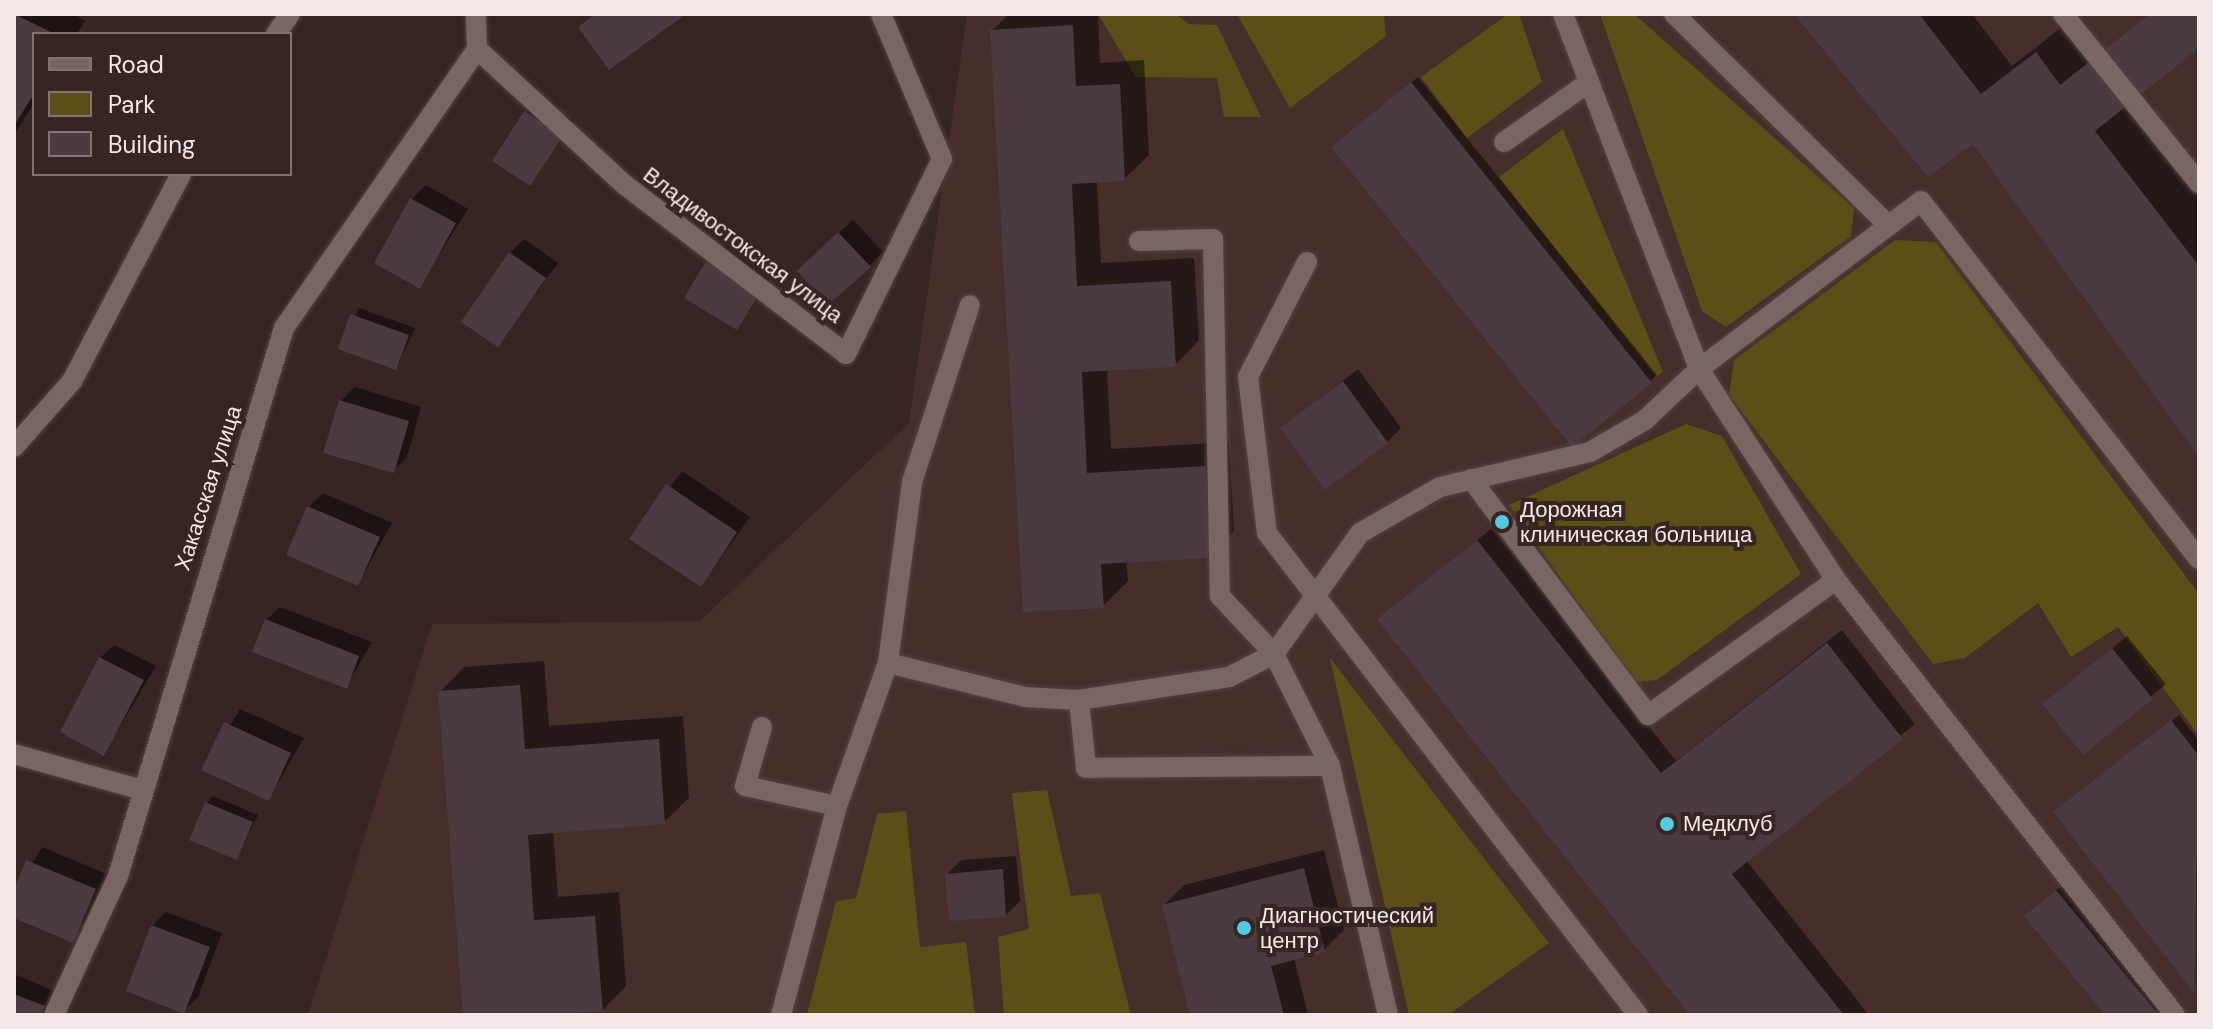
<!DOCTYPE html>
<meta charset="utf-8">
<style>
body{margin:0}
#map{position:relative;width:2213px;height:1029px;overflow:hidden;background:#362522;font-family:"DM Sans",sans-serif}
div>[style]{position:absolute}
[style*='--x']{left:calc(var(--x)*1px);top:calc(var(--y)*1px);width:calc(var(--w)*1px);rotate:calc(var(--a)*1deg)}
.built>*{inset:0;background:#462e2b}
.green>*{inset:0;background:#5b4f17}
.shadow>*{inset:0;background:#0007}
.building>*{inset:0;background:#4c3a41}
.roads{filter:drop-shadow(0 0 2px #514240) drop-shadow(0 0 2px #514240)}
.lane>*{height:20px;margin:-10px;padding:0 10px;transform-origin:10px;border-radius:10px;background:#796562}
.street>*{height:20px;margin:-10px;padding:0 10px;transform-origin:10px;border-radius:10px;background:#796562}
.dots>*{width:22px;height:22px;translate:-50% -50%;box-sizing:border-box;border:4px solid #362522;border-radius:50%}
span{translate:-50% -50%;white-space:nowrap;text-align:center;line-height:1.15;-webkit-text-stroke:8px #362522;paint-order:stroke}
.street-label{font-size:22px;color:#f4e7e6}
.poi-label{font-size:22px;color:#f4e7e6}
.left{translate:0 -50%;text-align:left}
.frame{position:absolute;inset:0;border:16px solid #f4e7e6;pointer-events:none}
.legend{position:absolute;left:32px;top:32px;width:260px;height:144px;box-sizing:border-box;background:#362522;border:2px solid #827370;margin:0;padding:10px 14px;list-style:none;font-size:24px;color:#f4e7e6}
.legend li{display:flex;align-items:center;gap:16px;height:40px}
.legend b{width:40px;border:2px solid #827370}
</style>
<div id="map">
<div class="built">
<i style="clip-path:polygon(967px 14px,2199px 14px,2199px 1015px,308px 1015px,432px 624px,700px 621px,909px 423px)"></i>
</div>
<div class="green">
<i style="clip-path:polygon(1098px 14px,1175px 14px,1189px 24px,1217px 25px,1261px 117px,1224px 117px,1217px 78px,1136px 77px)"></i>
<i style="clip-path:polygon(1237px 14px,1384px 14px,1386px 36px,1290px 108px)"></i>
<i style="clip-path:polygon(1508px 14px,1519px 14px,1542px 82px,1467px 138px,1421px 77px)"></i>
<i style="clip-path:polygon(1600px 14px,1634px 14px,1854px 208px,1851px 236px,1726px 327px,1702px 311px)"></i>
<i style="clip-path:polygon(1563px 129px,1663px 372px,1656px 377px,1499px 177px)"></i>
<i style="clip-path:polygon(1895px 240px,1936px 242px,2199px 594px,2199px 736px,2118px 627px,2071px 657px,2038px 603px,1965px 658px,1933px 664px,1729px 395px,1734px 360px)"></i>
<i style="clip-path:polygon(1686px 424px,1722px 436px,1801px 574px,1657px 680px,1634px 682px,1509px 505px)"></i>
<i style="clip-path:polygon(1330px 658px,1549px 943px,1448px 1015px,1409px 1015px)"></i>
<i style="clip-path:polygon(1047px 790px,1071px 896px,1100px 893px,1131px 1015px,1004px 1015px,998px 937px,1029px 929px,1012px 793px)"></i>
<i style="clip-path:polygon(906px 811px,920px 947px,966px 942px,975px 1015px,807px 1015px,836px 901px,856px 898px,877px 814px)"></i>
</div>
<div class="shadow">
<i style="clip-path:polygon(14px 14px,74px 14px,85px 21px,77px 34px,34px 34px,34px 103px,14px 135px)"></i>
<i style="clip-path:polygon(1009px 14px,1098px 14px,1100px 63px,1144px 60px,1149px 155px,1124px 179px,1097px 181px,1101px 263px,1194px 258px,1199px 340px,1175px 365px,1107px 369px,1111px 449px,1229px 442px,1234px 531px,1209px 556px,1126px 560px,1128px 581px,1103px 606px,992px 31px)"></i>
<i style="clip-path:polygon(1796px 14px,1972px 14px,2012px 66px,2066px 24px,2094px 59px,2151px 14px,2199px 14px,2199px 46px,2127px 103px,2199px 197px,2199px 454px,1973px 141px)"></i>
<i style="clip-path:polygon(1418px 77px,1657px 375px,1650px 381px,1340px 141px)"></i>
<i style="clip-path:polygon(539px 99px,575px 121px,529px 184px,526px 113px)"></i>
<i style="clip-path:polygon(426px 185px,468px 209px,419px 286px,412px 199px)"></i>
<i style="clip-path:polygon(853px 220px,883px 252px,869px 266px,813px 257px)"></i>
<i style="clip-path:polygon(524px 239px,558px 263px,498px 345px,510px 253px)"></i>
<i style="clip-path:polygon(725px 243px,775px 273px,737px 328px,711px 257px)"></i>
<i style="clip-path:polygon(359px 308px,415px 328px,396px 368px,341px 348px)"></i>
<i style="clip-path:polygon(1358px 369px,1401px 428px,1387px 442px,1282px 428px)"></i>
<i style="clip-path:polygon(355px 387px,421px 407px,407px 457px,393px 471px,341px 401px)"></i>
<i style="clip-path:polygon(682px 471px,750px 517px,701px 585px,632px 539px)"></i>
<i style="clip-path:polygon(323px 493px,392px 523px,358px 584px,309px 507px)"></i>
<i style="clip-path:polygon(1492px 528px,1676px 761px,1842px 630px,1915px 724px,1746px 860px,1869px 1015px,1692px 1015px,1380px 619px)"></i>
<i style="clip-path:polygon(280px 607px,372px 642px,346px 687px,266px 620px)"></i>
<i style="clip-path:polygon(2127px 636px,2166px 684px,2084px 752px,2045px 704px)"></i>
<i style="clip-path:polygon(114px 645px,156px 666px,104px 753px,100px 658px)"></i>
<i style="clip-path:polygon(544px 661px,549px 726px,683px 716px,689px 798px,664px 822px,553px 831px,558px 897px,619px 892px,626px 986px,602px 1011px,465px 1015px,440px 692px,464px 667px)"></i>
<i style="clip-path:polygon(240px 709px,304px 738px,269px 798px,204px 769px)"></i>
<i style="clip-path:polygon(2179px 715px,2199px 741px,2194px 990px,2062px 806px)"></i>
<i style="clip-path:polygon(213px 796px,258px 815px,237px 858px,207px 803px)"></i>
<i style="clip-path:polygon(42px 847px,109px 875px,73px 941px,14px 916px,14px 894px)"></i>
<i style="clip-path:polygon(1324px 850px,1344px 930px,1324px 950px,1294px 958px,1308px 1015px,1192px 1015px,1164px 905px,1184px 885px)"></i>
<i style="clip-path:polygon(1016px 856px,1020px 901px,1006px 915px,947px 874px,961px 860px)"></i>
<i style="clip-path:polygon(2064px 884px,2162px 1005px,2152px 1015px,2108px 1015px,2033px 909px)"></i>
<i style="clip-path:polygon(166px 912px,222px 933px,198px 997px,184px 1011px,152px 926px)"></i>
<i style="clip-path:polygon(14px 974px,57px 992px,48px 1015px,14px 1015px)"></i>
</div>
<div class="building">
<i style="clip-path:polygon(14px 14px,55px 34px,34px 34px,34px 94px,14px 126px)"></i>
<i style="clip-path:polygon(595px 14px,686px 14px,609px 70px,578px 27px)"></i>
<i style="clip-path:polygon(1794px 14px,1919px 14px,1981px 94px,2036px 52px,2060px 85px,2150px 14px,2199px 14px,2199px 48px,2095px 131px,2199px 266px,2199px 457px,1973px 144px,1928px 177px)"></i>
<i style="clip-path:polygon(1073px 25px,1076px 86px,1120px 84px,1125px 181px,1072px 184px,1077px 286px,1171px 281px,1176px 367px,1082px 372px,1087px 473px,1206px 466px,1210px 558px,1101px 564px,1104px 608px,1023px 612px,990px 30px)"></i>
<i style="clip-path:polygon(1411px 82px,1652px 383px,1572px 447px,1331px 147px)"></i>
<i style="clip-path:polygon(524px 111px,563px 136px,530px 186px,492px 161px)"></i>
<i style="clip-path:polygon(410px 198px,456px 223px,420px 289px,374px 263px)"></i>
<i style="clip-path:polygon(838px 232px,871px 267px,828px 305px,797px 271px)"></i>
<i style="clip-path:polygon(509px 252px,546px 278px,498px 347px,461px 322px)"></i>
<i style="clip-path:polygon(709px 256px,763px 288px,737px 330px,684px 298px)"></i>
<i style="clip-path:polygon(350px 314px,409px 335px,396px 370px,338px 349px)"></i>
<i style="clip-path:polygon(1343px 381px,1388px 443px,1325px 490px,1280px 428px)"></i>
<i style="clip-path:polygon(339px 400px,409px 421px,394px 473px,323px 453px)"></i>
<i style="clip-path:polygon(666px 484px,737px 532px,701px 587px,629px 539px)"></i>
<i style="clip-path:polygon(307px 506px,380px 537px,358px 586px,286px 555px)"></i>
<i style="clip-path:polygon(1477px 540px,1661px 773px,1827px 643px,1903px 739px,1732px 874px,1844px 1015px,1690px 1015px,1377px 619px)"></i>
<i style="clip-path:polygon(265px 619px,359px 656px,347px 689px,252px 652px)"></i>
<i style="clip-path:polygon(2112px 648px,2153px 699px,2083px 755px,2042px 704px)"></i>
<i style="clip-path:polygon(99px 657px,144px 680px,104px 756px,60px 732px)"></i>
<i style="clip-path:polygon(520px 685px,525px 749px,659px 739px,665px 824px,528px 835px,534px 920px,595px 916px,603px 1012px,463px 1015px,438px 691px)"></i>
<i style="clip-path:polygon(2171px 720px,2199px 756px,2194px 993px,2053px 812px)"></i>
<i style="clip-path:polygon(224px 722px,291px 753px,269px 801px,201px 770px)"></i>
<i style="clip-path:polygon(205px 802px,253px 822px,237px 860px,189px 840px)"></i>
<i style="clip-path:polygon(26px 860px,96px 889px,73px 943px,14px 918px,14px 889px)"></i>
<i style="clip-path:polygon(1304px 868px,1325px 952px,1271px 966px,1284px 1015px,1190px 1015px,1162px 905px)"></i>
<i style="clip-path:polygon(1003px 869px,1006px 917px,949px 921px,945px 874px)"></i>
<i style="clip-path:polygon(2056px 890px,2157px 1013px,2155px 1015px,2105px 1015px,2024px 916px)"></i>
<i style="clip-path:polygon(151px 925px,210px 947px,184px 1014px,126px 991px)"></i>
<i style="clip-path:polygon(14px 994px,45px 1006px,41px 1015px,14px 1015px)"></i>
</div>
<div class="roads">
<div class="lane">
<i style="--x:1563;--y:14;--w:380;--a:69"></i>
<i style="--x:1699;--y:369;--w:252;--a:57"></i>
<i style="--x:1836;--y:580;--w:551;--a:52.07"></i>
<i style="--x:1674;--y:14;--w:299;--a:44.6"></i>
<i style="--x:2063;--y:14;--w:217;--a:51.2"></i>
<i style="--x:1504;--y:142;--w:103;--a:-35.1"></i>
<i style="--x:1139;--y:241;--w:74;--a:-1.5"></i>
<i style="--x:1213;--y:239;--w:357;--a:88.9"></i>
<i style="--x:1220;--y:596;--w:79;--a:47"></i>
<i style="--x:1274;--y:654;--w:125;--a:63.4"></i>
<i style="--x:1330;--y:766;--w:256;--a:76.9"></i>
<i style="--x:1307;--y:262;--w:129;--a:117.2"></i>
<i style="--x:1248;--y:377;--w:157;--a:83.1"></i>
<i style="--x:1267;--y:533;--w:608;--a:52.41"></i>
<i style="--x:1471;--y:479;--w:295;--a:53.1"></i>
<i style="--x:1648;--y:715;--w:231;--a:-35.7"></i>
<i style="--x:888;--y:663;--w:141;--a:13.9"></i>
<i style="--x:1025;--y:697;--w:54;--a:3.2"></i>
<i style="--x:1079;--y:700;--w:152;--a:-8.7"></i>
<i style="--x:1229;--y:677;--w:51;--a:-27.1"></i>
<i style="--x:1274;--y:654;--w:148;--a:-54.6"></i>
<i style="--x:1360;--y:533;--w:92;--a:-29.9"></i>
<i style="--x:1440;--y:487;--w:154;--a:-13.1"></i>
<i style="--x:1590;--y:452;--w:64;--a:-30.2"></i>
<i style="--x:1645;--y:420;--w:74;--a:-43.4"></i>
<i style="--x:1699;--y:369;--w:278;--a:-37.1"></i>
<i style="--x:1921;--y:201;--w:453;--a:52.2"></i>
<i style="--x:1079;--y:700;--w:68;--a:84.1"></i>
<i style="--x:1086;--y:768;--w:244;--a:-0.5"></i>
<i style="--x:762;--y:727;--w:61;--a:106.1"></i>
<i style="--x:745;--y:786;--w:94;--a:12.3"></i>
<i style="--x:781;--y:1015;--w:216;--a:-75"></i>
<i style="--x:837;--y:806;--w:152;--a:-70.4"></i>
<i style="--x:888;--y:663;--w:183;--a:-82.4"></i>
<i style="--x:912;--y:482;--w:186;--a:-71.9"></i>
</div>
<div class="street">
<i style="--x:276;--y:34;--w:24;--a:-55"></i>
<i style="--x:477;--y:49;--w:201;--a:42.6"></i>
<i style="--x:625;--y:185;--w:278;--a:37.4"></i>
<i style="--x:846;--y:354;--w:217;--a:-63.8"></i>
<i style="--x:942;--y:159;--w:157;--a:-112.8"></i>
<i style="--x:14;--y:447;--w:88;--a:-48.7"></i>
<i style="--x:72;--y:381;--w:234;--a:-62.2"></i>
<i style="--x:14;--y:754;--w:133;--a:15.7"></i>
<i style="--x:54;--y:1015;--w:153;--a:-65.3"></i>
<i style="--x:118;--y:876;--w:573;--a:-73.15"></i>
<i style="--x:284;--y:328;--w:339;--a:-55.3"></i>
<i style="--x:477;--y:49;--w:35;--a:-92"></i>
</div>
</div>
<div class="dots">
<i style="left:1502px;top:522px;background:#58c9e3"></i>
<i style="left:1667px;top:824px;background:#58c9e3"></i>
<i style="left:1244px;top:928px;background:#58c9e3"></i>
</div>
<div class="street-label">
<span style="left:743px;top:245px;rotate:37deg">Владивостокская улица</span>
<span style="left:208px;top:488px;rotate:-72deg">Хакасская улица</span>
</div>
<div class="poi-label">
<span class="left" style="left:1520px;top:522px">Дорожная<br>клиническая больница</span>
<span class="left" style="left:1683px;top:824px">Медклуб</span>
<span class="left" style="left:1260px;top:928px">Диагностический<br>центр</span>
</div>
<div class="frame"></div>
<ul class="legend">
<li><b style="height:10px;background:#796562"></b>Road</li>
<li><b style="height:22px;background:#5b4f17"></b>Park</li>
<li><b style="height:22px;background:#4c3a41"></b>Building</li>
</ul>
</div>
